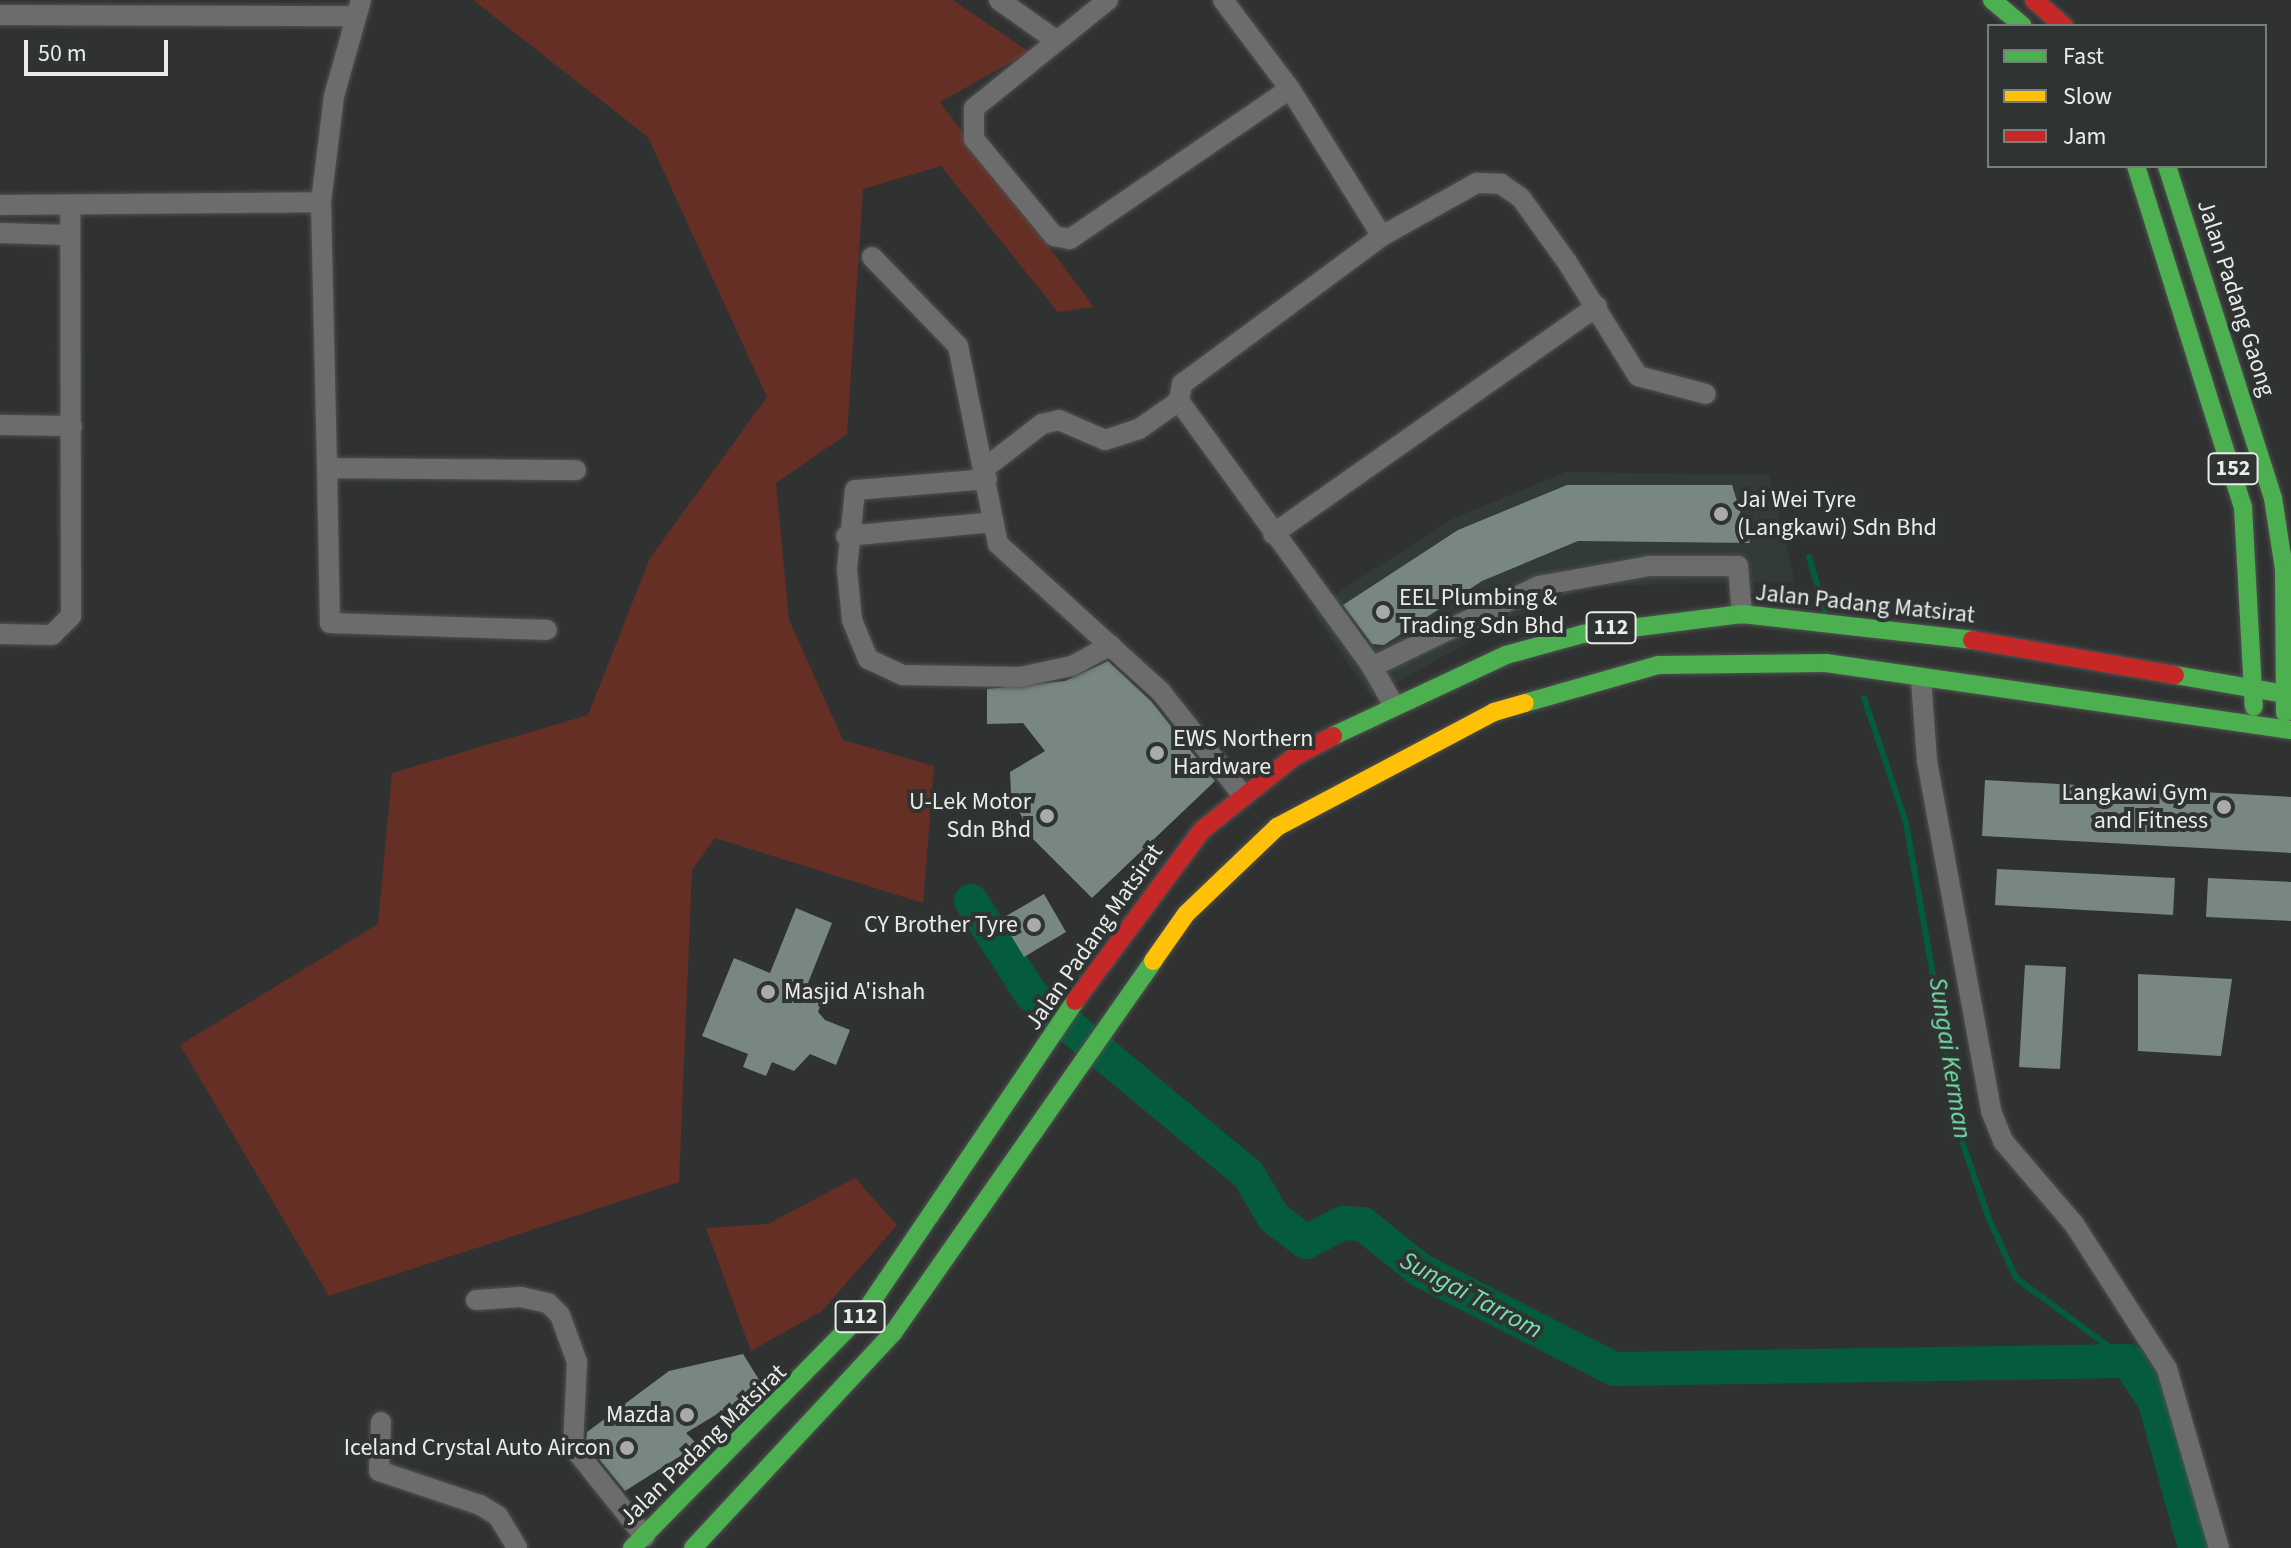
<!DOCTYPE html>
<style>
body{margin:0}
#map{position:relative;width:2291px;height:1548px;overflow:hidden;background:#303231;font-family:"Source Sans 3",sans-serif}
div>[style]{position:absolute}
[style*='--x']{left:calc(var(--x)*1px);top:calc(var(--y)*1px);width:calc(var(--w)*1px);rotate:calc(var(--a)*1deg)}
.built>*{inset:0;background:#323b36}
.green>*{inset:0;background:#662f26}
.stream>*{height:6px;margin:-3px;padding:0 3px;transform-origin:3px;border-radius:3px;background:#045c3c}
.river>*{height:34px;margin:-17px;padding:0 17px;transform-origin:17px;border-radius:17px;background:#045c3c}
.building>*{inset:0;background:#788880}
.roads{filter:drop-shadow(0 0 2px #4f5150) drop-shadow(0 0 2px #4f5150)}
.street>*{height:20px;margin:-10px;padding:0 10px;transform-origin:10px;border-radius:10px;background:#6b6c6b}
.fast>*{height:18px;margin:-9px;padding:0 9px;transform-origin:9px;border-radius:9px;background:#4caf50}
.slow>*{height:18px;margin:-9px;padding:0 9px;transform-origin:9px;border-radius:9px;background:#ffc107}
.jam>*{height:18px;margin:-9px;padding:0 9px;transform-origin:9px;border-radius:9px;background:#c62828}
.dots>*{width:22px;height:22px;translate:-50% -50%;box-sizing:border-box;border:4px solid #2f3331;border-radius:50%}
span{translate:-50% -50%;white-space:nowrap;text-align:center;line-height:1.15;-webkit-text-stroke:8px #2f3331;paint-order:stroke}
.shield-label span{padding:2px 6px;background:#2f3331;border:2px solid;border-radius:6px;-webkit-text-stroke-width:0}
.shield-label{font-size:22px;color:#eaeceb;font-weight:700}
.street-label{font-size:24px;color:#eaeceb}
.poi-label{font-size:24px;color:#eaeceb}
.left{translate:0 -50%;text-align:left}
.right{translate:-100% -50%;text-align:right}
.water-label{font-size:26px;color:#75e1ac;font-style:italic}
.legend{position:absolute;left:1987px;top:24px;width:280px;height:144px;box-sizing:border-box;background:#2f3331;border:2px solid #7a7d7b;margin:0;padding:10px 14px;list-style:none;font-size:24px;color:#eaeceb}
.legend li{display:flex;align-items:center;gap:16px;height:40px}
.legend b{width:40px;border:2px solid #7a7d7b}
.scale{position:absolute;left:24px;top:40px;width:144px;height:36px;box-sizing:border-box;border:4px solid #eaeceb;border-top:0;padding-left:10px;font-size:24px;line-height:28px;white-space:nowrap;color:#eaeceb;-webkit-text-stroke:6px #2f3331;paint-order:stroke}
</style>
<div id="map">
<div class="built">
<i style="clip-path:polygon(1566px 472px,1769px 475px,1795px 582px,1589px 586px,1506px 621px,1371px 697px,1311px 610px,1452px 519px)"></i>
</div>
<div class="green">
<i style="clip-path:polygon(473px 0,953px 0,1029px 52px,940px 102px,1094px 307px,1058px 312px,941px 166px,863px 189px,847px 434px,776px 483px,789px 620px,843px 740px,934px 766px,923px 903px,715px 838px,692px 870px,679px 1182px,329px 1296px,180px 1045px,378px 924px,392px 773px,588px 715px,650px 558px,767px 397px,648px 137px)"></i>
<i style="clip-path:polygon(855px 1178px,897px 1225px,822px 1311px,751px 1351px,706px 1228px,768px 1224px)"></i>
</div>
<div class="stream">
<i style="--x:1809;--y:557;--w:56;--a:73.5"></i>
<i style="--x:1864;--y:698;--w:132;--a:71.4"></i>
<i style="--x:1906;--y:823;--w:326;--a:79.9"></i>
<i style="--x:1963;--y:1144;--w:79;--a:70.9"></i>
<i style="--x:1989;--y:1219;--w:65;--a:65.4"></i>
<i style="--x:2016;--y:1278;--w:139;--a:36.5"></i>
</div>
<div class="river">
<i style="--x:971;--y:901;--w:111;--a:57.2"></i>
<i style="--x:1031;--y:994;--w:282;--a:39.7"></i>
<i style="--x:1248;--y:1174;--w:51;--a:59.4"></i>
<i style="--x:1274;--y:1218;--w:40;--a:37"></i>
<i style="--x:1306;--y:1242;--w:42;--a:-27.2"></i>
<i style="--x:1343;--y:1223;--w:20;--a:3"></i>
<i style="--x:1363;--y:1224;--w:73;--a:38.9"></i>
<i style="--x:1420;--y:1270;--w:218;--a:27"></i>
<i style="--x:1614;--y:1369;--w:514;--a:-0.89"></i>
<i style="--x:2128;--y:1361;--w:49;--a:56.6"></i>
<i style="--x:2155;--y:1402;--w:151;--a:74.7"></i>
</div>
<div class="building">
<i style="clip-path:polygon(1567px 485px,1732px 485px,1750px 543px,1578px 541px,1482px 581px,1384px 645px,1372px 644px,1343px 605px,1458px 530px)"></i>
<i style="clip-path:polygon(1108px 661px,1151px 701px,1215px 781px,1092px 898px,1032px 838px,1011px 794px,1010px 772px,1045px 751px,1023px 723px,987px 724px,987px 689px,1065px 681px)"></i>
<i style="clip-path:polygon(1985px 780px,2291px 797px,2291px 853px,1982px 836px)"></i>
<i style="clip-path:polygon(1997px 869px,2175px 878px,2173px 915px,1995px 905px)"></i>
<i style="clip-path:polygon(2208px 878px,2291px 882px,2291px 921px,2206px 917px)"></i>
<i style="clip-path:polygon(1044px 894px,1066px 932px,1024px 957px,1001px 919px)"></i>
<i style="clip-path:polygon(796px 908px,832px 923px,806px 988px,824px 996px,818px 1012px,825px 1020px,850px 1030px,836px 1065px,810px 1054px,794px 1071px,772px 1062px,766px 1076px,743px 1067px,748px 1054px,702px 1036px,734px 958px,770px 973px)"></i>
<i style="clip-path:polygon(2025px 965px,2066px 967px,2060px 1069px,2019px 1067px)"></i>
<i style="clip-path:polygon(2138px 974px,2232px 979px,2221px 1056px,2138px 1051px)"></i>
<i style="clip-path:polygon(743px 1354px,763px 1386px,686px 1433px,702px 1449px,690px 1462px,682px 1455px,625px 1491px,586px 1443px,587px 1432px,669px 1371px)"></i>
</div>
<div class="roads">
<div class="street">
<i style="--x:361;--y:0;--w:100;--a:105.7"></i>
<i style="--x:334;--y:96;--w:107;--a:97"></i>
<i style="--x:321;--y:202;--w:266;--a:88.7"></i>
<i style="--x:327;--y:468;--w:249;--a:0.5"></i>
<i style="--x:999;--y:0;--w:71;--a:35.3"></i>
<i style="--x:1108;--y:0;--w:172;--a:141.1"></i>
<i style="--x:974;--y:108;--w:31;--a:90"></i>
<i style="--x:974;--y:139;--w:126;--a:50.5"></i>
<i style="--x:1054;--y:236;--w:16;--a:11"></i>
<i style="--x:1070;--y:239;--w:266;--a:-34.3"></i>
<i style="--x:1223;--y:0;--w:111;--a:53"></i>
<i style="--x:1290;--y:89;--w:173;--a:58"></i>
<i style="--x:1382;--y:236;--w:249;--a:143.5"></i>
<i style="--x:1182;--y:384;--w:17;--a:100"></i>
<i style="--x:1179;--y:401;--w:329;--a:54"></i>
<i style="--x:0;--y:15;--w:356;--a:0.2"></i>
<i style="--x:0;--y:205;--w:321;--a:-0.5"></i>
<i style="--x:0;--y:233;--w:69;--a:1.7"></i>
<i style="--x:1382;--y:236;--w:109;--a:-29.2"></i>
<i style="--x:1477;--y:183;--w:24;--a:2"></i>
<i style="--x:1501;--y:184;--w:24;--a:35"></i>
<i style="--x:1521;--y:198;--w:79;--a:54.3"></i>
<i style="--x:1567;--y:262;--w:134;--a:58.1"></i>
<i style="--x:1638;--y:376;--w:70;--a:14.8"></i>
<i style="--x:872;--y:257;--w:124;--a:46"></i>
<i style="--x:958;--y:346;--w:202;--a:78.6"></i>
<i style="--x:998;--y:544;--w:220;--a:42.2"></i>
<i style="--x:1161;--y:692;--w:129;--a:51.6"></i>
<i style="--x:0;--y:425;--w:72;--a:0.8"></i>
<i style="--x:327;--y:468;--w:155;--a:88.9"></i>
<i style="--x:330;--y:623;--w:217;--a:1.8"></i>
<i style="--x:985;--y:468;--w:72;--a:-37.7"></i>
<i style="--x:1042;--y:424;--w:17;--a:-13"></i>
<i style="--x:1059;--y:420;--w:50;--a:23.5"></i>
<i style="--x:1105;--y:440;--w:36;--a:-18"></i>
<i style="--x:1139;--y:429;--w:49;--a:-35"></i>
<i style="--x:987;--y:479;--w:132;--a:175.2"></i>
<i style="--x:855;--y:490;--w:79;--a:95.8"></i>
<i style="--x:847;--y:569;--w:51;--a:84.4"></i>
<i style="--x:852;--y:620;--w:42;--a:67.7"></i>
<i style="--x:868;--y:659;--w:38;--a:25"></i>
<i style="--x:902;--y:675;--w:118;--a:1"></i>
<i style="--x:1020;--y:677;--w:53;--a:-11.9"></i>
<i style="--x:1072;--y:666;--w:44;--a:-28.3"></i>
<i style="--x:1273;--y:534;--w:396;--a:-35.1"></i>
<i style="--x:846;--y:536;--w:148;--a:-5.4"></i>
<i style="--x:0;--y:634;--w:52;--a:1.1"></i>
<i style="--x:52;--y:635;--w:27;--a:-45"></i>
<i style="--x:71;--y:616;--w:411;--a:-90.1"></i>
<i style="--x:1921;--y:679;--w:82;--a:85.8"></i>
<i style="--x:1927;--y:761;--w:356;--a:79.6"></i>
<i style="--x:1991;--y:1111;--w:32;--a:68"></i>
<i style="--x:2003;--y:1141;--w:109;--a:49.5"></i>
<i style="--x:2074;--y:1224;--w:172;--a:57.3"></i>
<i style="--x:2167;--y:1369;--w:186;--a:73.8"></i>
<i style="--x:1393;--y:704;--w:43;--a:-119.6"></i>
<i style="--x:1372;--y:667;--w:186;--a:-25.9"></i>
<i style="--x:1539;--y:586;--w:112;--a:-10.3"></i>
<i style="--x:1649;--y:566;--w:89;--a:0"></i>
<i style="--x:1738;--y:566;--w:48;--a:85.2"></i>
<i style="--x:476;--y:1300;--w:45;--a:-3.8"></i>
<i style="--x:521;--y:1297;--w:28;--a:13"></i>
<i style="--x:548;--y:1303;--w:17;--a:45"></i>
<i style="--x:560;--y:1315;--w:50;--a:70.1"></i>
<i style="--x:577;--y:1362;--w:85;--a:92.7"></i>
<i style="--x:573;--y:1447;--w:115;--a:51.3"></i>
<i style="--x:381;--y:1422;--w:49;--a:92.3"></i>
<i style="--x:379;--y:1471;--w:107;--a:18.6"></i>
<i style="--x:480;--y:1505;--w:21;--a:31"></i>
<i style="--x:498;--y:1516;--w:37;--a:59"></i>
</div>
<div class="fast">
<i style="--x:1992;--y:0;--w:40;--a:40"></i>
<i style="--x:2136;--y:166;--w:357;--a:72.6"></i>
<i style="--x:2243;--y:507;--w:200;--a:86.9"></i>
<i style="--x:2167;--y:166;--w:349;--a:72.3"></i>
<i style="--x:2273;--y:498;--w:72;--a:81.2"></i>
<i style="--x:2284;--y:569;--w:144;--a:89.6"></i>
<i style="--x:2175;--y:675;--w:118;--a:9.8"></i>
<i style="--x:1525;--y:703;--w:138;--a:-15.9"></i>
<i style="--x:1658;--y:665;--w:168;--a:-0.7"></i>
<i style="--x:1826;--y:663;--w:470;--a:8.2"></i>
<i style="--x:1333;--y:736;--w:191;--a:-25.1"></i>
<i style="--x:1506;--y:655;--w:80;--a:-15.3"></i>
<i style="--x:1583;--y:634;--w:160;--a:-7.2"></i>
<i style="--x:1742;--y:614;--w:231;--a:6.4"></i>
<i style="--x:632;--y:1548;--w:334;--a:-45.5"></i>
<i style="--x:866;--y:1310;--w:373;--a:-55.9"></i>
<i style="--x:693;--y:1548;--w:294;--a:-47.1"></i>
<i style="--x:893;--y:1333;--w:454;--a:-55"></i>
</div>
<div class="slow">
<i style="--x:1153;--y:961;--w:57;--a:-54.9"></i>
<i style="--x:1186;--y:914;--w:126;--a:-43.7"></i>
<i style="--x:1277;--y:827;--w:246;--a:-27.9"></i>
<i style="--x:1494;--y:712;--w:32;--a:-16"></i>
</div>
<div class="jam">
<i style="--x:2034;--y:0;--w:40;--a:41"></i>
<i style="--x:1972;--y:640;--w:206;--a:9.8"></i>
<i style="--x:1075;--y:1001;--w:213;--a:-53.4"></i>
<i style="--x:1202;--y:830;--w:119;--a:-38.5"></i>
<i style="--x:1295;--y:756;--w:43;--a:-27.8"></i>
</div>
</div>
<div class="dots">
<i style="left:1721px;top:514px;background:#a9abaa"></i>
<i style="left:1383px;top:612px;background:#a9abaa"></i>
<i style="left:1157px;top:753px;background:#a9abaa"></i>
<i style="left:2224px;top:807px;background:#a9abaa"></i>
<i style="left:1047px;top:816px;background:#a9abaa"></i>
<i style="left:1034px;top:925px;background:#a9abaa"></i>
<i style="left:768px;top:992px;background:#a9abaa"></i>
<i style="left:687px;top:1415px;background:#a9abaa"></i>
<i style="left:627px;top:1448px;background:#a9abaa"></i>
</div>
<div class="shield-label">
<span style="left:2233px;top:469px">152</span>
<span style="left:1611px;top:628px">112</span>
<span style="left:860px;top:1317px">112</span>
</div>
<div class="street-label">
<span style="left:2236px;top:298px;rotate:72deg">Jalan Padang Gaong</span>
<span style="left:1865px;top:604px;rotate:6deg">Jalan Padang Matsirat</span>
<span style="left:1094px;top:937px;rotate:-55deg">Jalan Padang Matsirat</span>
<span style="left:703px;top:1445px;rotate:-44deg">Jalan Padang Matsirat</span>
</div>
<div class="poi-label">
<span class="left" style="left:1737px;top:514px">Jai Wei Tyre<br>(Langkawi) Sdn Bhd</span>
<span class="left" style="left:1399px;top:612px">EEL Plumbing &amp;<br>Trading Sdn Bhd</span>
<span class="left" style="left:1173px;top:753px">EWS Northern<br>Hardware</span>
<span class="right" style="left:2208px;top:807px">Langkawi Gym<br>and Fitness</span>
<span class="right" style="left:1031px;top:816px">U-Lek Motor<br>Sdn Bhd</span>
<span class="right" style="left:1018px;top:925px">CY Brother Tyre</span>
<span class="left" style="left:784px;top:992px">Masjid A'ishah</span>
<span class="right" style="left:671px;top:1415px">Mazda</span>
<span class="right" style="left:611px;top:1448px">Iceland Crystal Auto Aircon</span>
</div>
<div class="water-label">
<span style="left:1950px;top:1058px;rotate:81deg">Sungai Kerman</span>
<span style="left:1471px;top:1295px;rotate:28deg">Sungai Tarrom</span>
</div>
<ul class="legend">
<li><b style="height:10px;background:#4caf50"></b>Fast</li>
<li><b style="height:10px;background:#ffc107"></b>Slow</li>
<li><b style="height:10px;background:#c62828"></b>Jam</li>
</ul>
<div class="scale">50 m</div>
</div>
